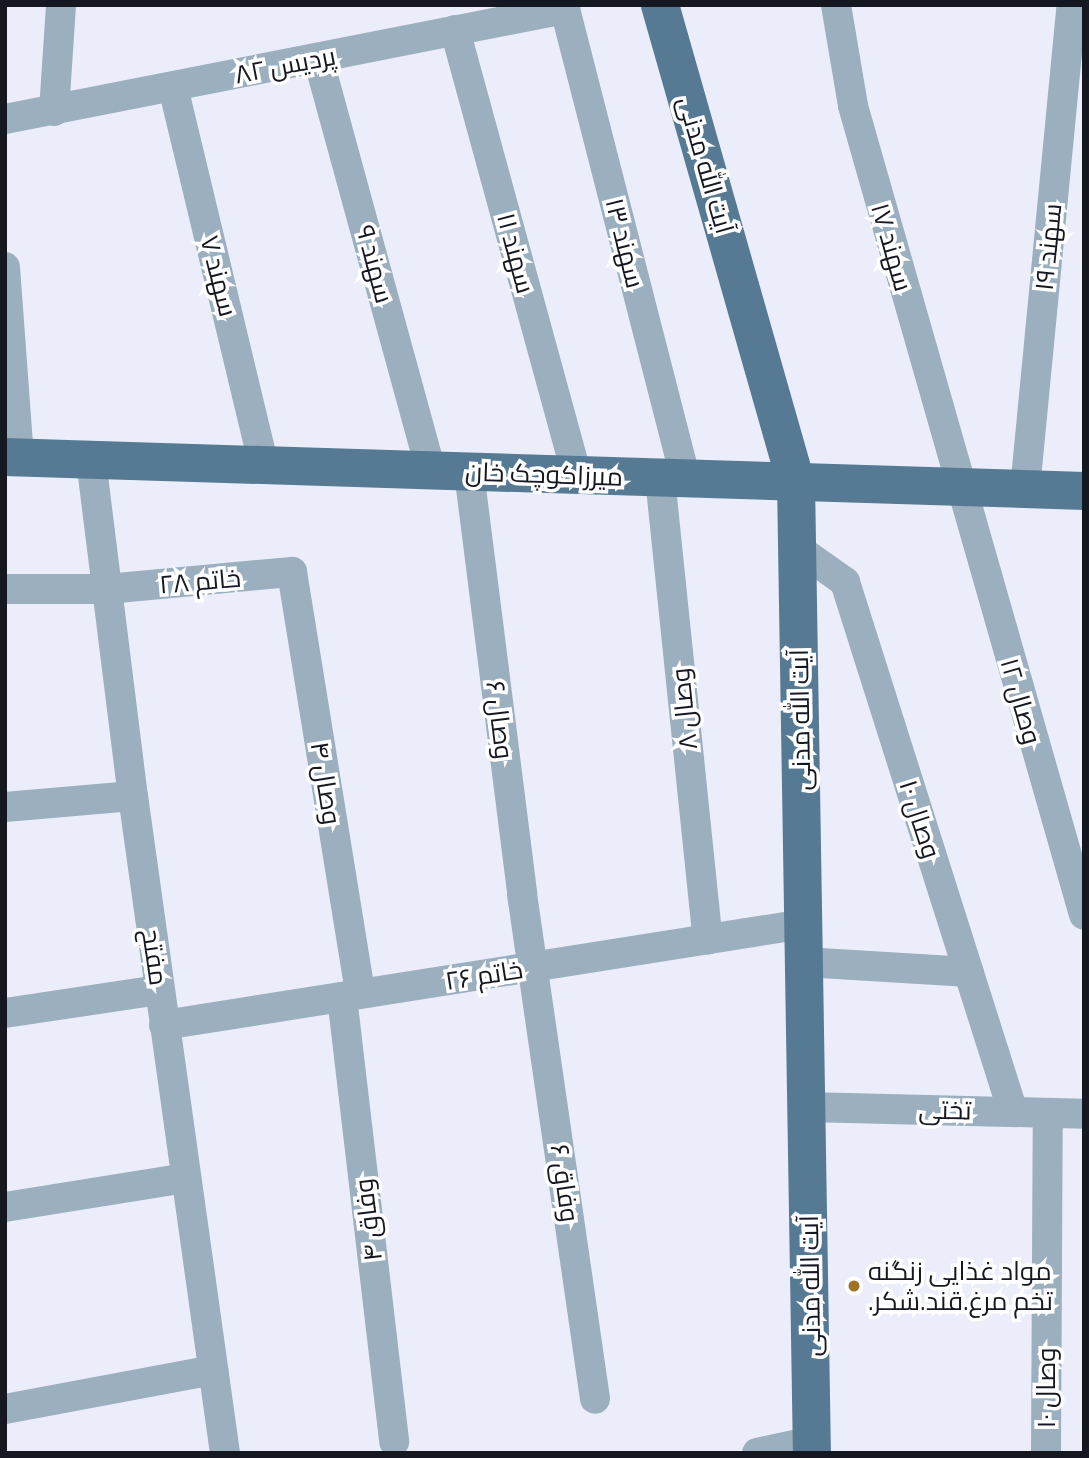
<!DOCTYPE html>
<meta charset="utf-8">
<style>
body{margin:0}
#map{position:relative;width:1089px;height:1458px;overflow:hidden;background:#ebeefa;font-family:"Titillium Web",Cairo,sans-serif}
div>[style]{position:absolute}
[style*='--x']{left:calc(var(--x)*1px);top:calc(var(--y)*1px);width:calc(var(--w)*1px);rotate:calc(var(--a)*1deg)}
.minor>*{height:30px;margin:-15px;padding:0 15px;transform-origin:15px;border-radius:15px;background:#9cafbe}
.major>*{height:38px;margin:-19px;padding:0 19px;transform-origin:19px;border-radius:19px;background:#567994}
.dots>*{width:19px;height:19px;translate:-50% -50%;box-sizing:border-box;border:4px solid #fff;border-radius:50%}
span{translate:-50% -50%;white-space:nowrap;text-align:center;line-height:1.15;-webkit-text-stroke:7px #fff;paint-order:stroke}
.street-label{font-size:26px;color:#151721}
.poi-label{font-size:26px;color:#151721}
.left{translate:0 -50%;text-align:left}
.frame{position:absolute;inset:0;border:7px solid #151721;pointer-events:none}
</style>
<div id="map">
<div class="minor">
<i style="--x:836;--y:5;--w:102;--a:80.4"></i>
<i style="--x:853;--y:106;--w:841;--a:74.06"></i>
<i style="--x:455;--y:30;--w:461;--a:74.7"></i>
<i style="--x:318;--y:58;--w:428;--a:74.7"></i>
<i style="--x:173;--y:87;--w:390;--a:76.5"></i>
<i style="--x:54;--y:111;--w:106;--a:-86.2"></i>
<i style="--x:5;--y:119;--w:571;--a:-11.11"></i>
<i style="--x:565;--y:9;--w:484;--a:75.6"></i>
<i style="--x:5;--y:267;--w:192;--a:85.8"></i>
<i style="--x:91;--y:460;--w:339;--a:82.9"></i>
<i style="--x:133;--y:796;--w:663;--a:82.03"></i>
<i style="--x:469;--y:472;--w:425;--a:82.8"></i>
<i style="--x:522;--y:894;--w:510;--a:81.77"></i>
<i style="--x:660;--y:478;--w:464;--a:84.1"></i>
<i style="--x:1025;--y:489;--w:486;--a:-84.5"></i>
<i style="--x:797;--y:548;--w:59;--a:35.3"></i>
<i style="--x:845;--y:582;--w:556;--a:72.41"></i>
<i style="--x:5;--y:589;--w:102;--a:0"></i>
<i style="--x:107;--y:589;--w:186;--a:-5.3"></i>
<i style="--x:292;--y:572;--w:427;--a:80.8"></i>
<i style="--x:5;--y:807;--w:128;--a:-4.9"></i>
<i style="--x:804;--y:962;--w:165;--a:3.5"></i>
<i style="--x:342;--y:997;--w:448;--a:83.3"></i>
<i style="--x:5;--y:1013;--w:156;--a:-8.5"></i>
<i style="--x:164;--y:1025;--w:648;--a:-8.97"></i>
<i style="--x:807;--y:1107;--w:277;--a:1.4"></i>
<i style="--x:5;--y:1207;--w:183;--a:-9.1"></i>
<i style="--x:5;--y:1409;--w:212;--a:-10.6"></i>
<i style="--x:757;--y:1453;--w:56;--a:-12.3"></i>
<i style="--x:1046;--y:1453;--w:340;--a:-89.7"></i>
</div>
<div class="major">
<i style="--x:660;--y:5;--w:496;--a:74.1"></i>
<i style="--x:796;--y:482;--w:971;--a:89.06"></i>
<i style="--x:5;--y:457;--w:1080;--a:1.8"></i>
</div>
<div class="dots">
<i style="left:854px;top:1286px;background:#a17125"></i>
</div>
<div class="street-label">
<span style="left:285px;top:65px;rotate:-11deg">پردیس ۸۲</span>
<span style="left:706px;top:165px;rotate:74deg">آیت الله مدنی</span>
<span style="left:625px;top:243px;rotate:76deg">سهند ۱۳</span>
<span style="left:892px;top:247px;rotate:74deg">سهند ۱۷</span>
<span style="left:1048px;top:247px;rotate:-84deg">سهند ۱۹</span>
<span style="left:516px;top:253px;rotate:75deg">سهند ۱۱</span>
<span style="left:375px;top:264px;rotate:75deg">سهند ۹</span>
<span style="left:219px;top:276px;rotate:76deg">سهند ۷</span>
<span style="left:544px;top:474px;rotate:2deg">میرزاکوچک خان</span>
<span style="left:200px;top:581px;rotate:-5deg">خاتم ۲۸</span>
<span style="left:1021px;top:701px;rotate:74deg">وصال ۱۲</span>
<span style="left:684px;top:709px;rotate:-96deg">وصال ۸</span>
<span style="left:500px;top:720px;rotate:83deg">وصال ۶</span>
<span style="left:800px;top:720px;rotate:-91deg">آیت الله مدنی</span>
<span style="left:326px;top:783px;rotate:81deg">وصال ۴</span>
<span style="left:920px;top:819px;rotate:72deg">وصال ۱۰</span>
<span style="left:155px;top:957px;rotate:82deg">مفتح</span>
<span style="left:484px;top:975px;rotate:-9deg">خاتم ۲۶</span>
<span style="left:945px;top:1110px;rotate:1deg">تختی</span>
<span style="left:565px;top:1183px;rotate:82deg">وفاق ۶</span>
<span style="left:368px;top:1220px;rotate:-97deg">وفاق ۴</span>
<span style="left:810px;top:1286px;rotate:-91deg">آیت الله مدنی</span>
<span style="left:1046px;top:1388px;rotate:-90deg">وصال ۱۰</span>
</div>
<div class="poi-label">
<span class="left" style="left:868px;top:1286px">مواد غذایی زنگنه<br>.تخم مرغ.قند.شکر</span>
</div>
<div class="frame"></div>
</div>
